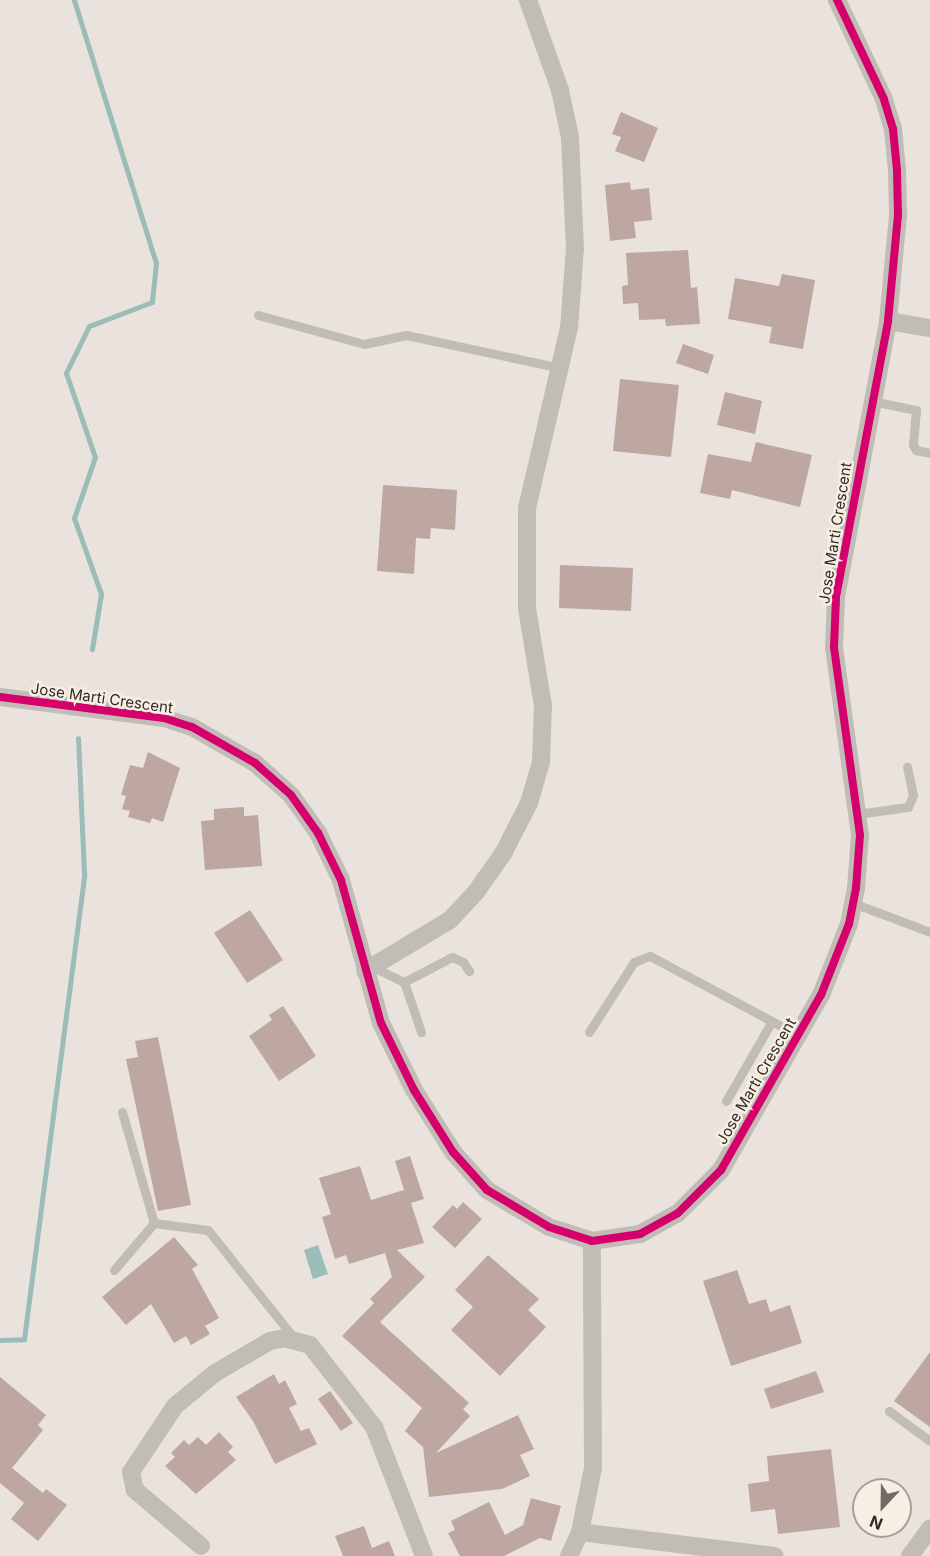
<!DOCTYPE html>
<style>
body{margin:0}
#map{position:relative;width:930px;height:1556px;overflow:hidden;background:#eae3dd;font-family:Inter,sans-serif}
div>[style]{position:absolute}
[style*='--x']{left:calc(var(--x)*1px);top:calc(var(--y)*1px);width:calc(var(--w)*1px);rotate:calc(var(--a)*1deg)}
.water>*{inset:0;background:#9bbcb9}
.stream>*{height:5px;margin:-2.5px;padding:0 2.5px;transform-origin:2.5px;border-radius:2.5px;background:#9bbcb9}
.building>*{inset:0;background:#bda7a0}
.lane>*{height:9px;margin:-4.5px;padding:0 4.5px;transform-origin:4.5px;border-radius:4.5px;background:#c2bcb7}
.street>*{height:18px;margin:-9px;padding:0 9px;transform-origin:9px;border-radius:9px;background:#c2bcb7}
.cycleway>*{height:8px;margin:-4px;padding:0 4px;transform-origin:4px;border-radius:4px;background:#d6006c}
span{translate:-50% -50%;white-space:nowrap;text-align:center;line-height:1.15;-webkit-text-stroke:5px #f7eee4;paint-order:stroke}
.street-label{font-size:15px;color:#332926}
.north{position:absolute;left:852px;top:1478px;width:60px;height:60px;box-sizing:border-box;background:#f7eee4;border:2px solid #a99f98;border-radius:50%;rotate:202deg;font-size:16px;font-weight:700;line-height:24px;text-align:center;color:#332926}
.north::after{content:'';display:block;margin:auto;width:21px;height:27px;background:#736a66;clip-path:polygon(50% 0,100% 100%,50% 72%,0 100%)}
</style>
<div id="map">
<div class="water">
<i style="clip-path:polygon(318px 1245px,328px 1274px,313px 1279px,304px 1250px)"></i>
</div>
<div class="stream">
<i style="--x:74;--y:0;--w:275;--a:72.7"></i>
<i style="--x:156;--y:263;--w:39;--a:96"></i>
<i style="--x:152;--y:302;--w:67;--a:159.1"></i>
<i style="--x:89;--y:326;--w:52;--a:116.1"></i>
<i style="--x:66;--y:373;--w:89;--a:71"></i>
<i style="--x:95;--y:457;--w:65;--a:109"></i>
<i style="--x:74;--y:518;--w:81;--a:70.4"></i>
<i style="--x:101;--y:594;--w:56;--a:99.3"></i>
<i style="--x:0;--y:1340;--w:24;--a:-2"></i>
<i style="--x:24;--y:1339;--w:469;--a:-82.6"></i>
<i style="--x:84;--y:874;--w:136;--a:-92.5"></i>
</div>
<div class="building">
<i style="clip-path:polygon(621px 112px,658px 128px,644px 162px,615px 151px,621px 137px,612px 134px)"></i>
<i style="clip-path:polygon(630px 182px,631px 190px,649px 188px,652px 220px,634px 222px,636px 238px,610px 241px,605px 185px)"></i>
<i style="clip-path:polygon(688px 250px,691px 288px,697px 287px,700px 324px,666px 326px,665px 319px,639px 320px,638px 303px,623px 304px,622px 286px,628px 285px,626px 253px)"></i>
<i style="clip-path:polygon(782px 274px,815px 280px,803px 349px,769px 343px,772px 327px,728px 319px,735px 278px,779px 286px)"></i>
<i style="clip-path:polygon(683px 344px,714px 355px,708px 374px,676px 363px)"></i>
<i style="clip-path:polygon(620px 379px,679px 385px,671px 457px,613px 451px)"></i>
<i style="clip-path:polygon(725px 392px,762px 401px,755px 434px,717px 425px)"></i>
<i style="clip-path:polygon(756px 442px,812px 455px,800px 507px,732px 490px,730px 499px,700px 493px,708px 454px,751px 462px)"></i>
<i style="clip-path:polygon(383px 485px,457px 490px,455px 530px,431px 528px,430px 539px,416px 538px,414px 574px,377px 571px)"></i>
<i style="clip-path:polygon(560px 565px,633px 568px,631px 611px,559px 608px)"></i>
<i style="clip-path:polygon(148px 752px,180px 768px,163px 822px,152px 818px,150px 823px,128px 817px,130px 811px,122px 809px,126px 796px,121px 795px,130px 765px,143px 768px)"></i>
<i style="clip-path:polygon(244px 807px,244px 816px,258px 815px,262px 866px,205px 870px,201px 821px,214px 820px,214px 809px)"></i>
<i style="clip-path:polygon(250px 910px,283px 960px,247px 983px,214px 933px)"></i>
<i style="clip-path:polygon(283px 1006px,316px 1056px,279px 1081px,249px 1036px,272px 1020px,269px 1015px)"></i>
<i style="clip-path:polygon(158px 1037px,191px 1205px,158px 1211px,126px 1059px,138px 1057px,135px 1041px)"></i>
<i style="clip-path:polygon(410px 1156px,424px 1199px,411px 1203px,424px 1243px,397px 1250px,425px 1277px,380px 1322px,469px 1403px,463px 1409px,470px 1416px,436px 1453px,518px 1415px,534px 1449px,520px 1455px,530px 1476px,502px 1489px,429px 1497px,423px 1447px,405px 1431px,422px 1408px,342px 1336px,374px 1303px,370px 1299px,392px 1277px,385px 1253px,349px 1264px,346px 1255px,335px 1259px,322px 1217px,331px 1214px,319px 1178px,360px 1166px,371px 1200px,404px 1190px,395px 1161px)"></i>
<i style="clip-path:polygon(463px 1202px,482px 1219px,455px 1248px,432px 1227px,453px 1205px,457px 1209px)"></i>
<i style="clip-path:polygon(174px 1237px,198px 1265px,192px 1269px,219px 1318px,205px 1326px,210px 1334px,191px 1345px,186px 1336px,174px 1343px,151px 1304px,126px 1325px,102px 1297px)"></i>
<i style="clip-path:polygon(488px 1255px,539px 1299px,528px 1310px,546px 1327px,500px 1376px,451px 1330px,473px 1307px,455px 1290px)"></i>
<i style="clip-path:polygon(737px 1270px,749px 1304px,766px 1299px,770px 1312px,790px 1305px,802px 1343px,731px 1366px,703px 1281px)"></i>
<i style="clip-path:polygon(930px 1352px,930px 1427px,894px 1401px)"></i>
<i style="clip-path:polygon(816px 1371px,824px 1392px,771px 1409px,764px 1389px)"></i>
<i style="clip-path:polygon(274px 1374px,279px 1384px,285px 1380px,297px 1404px,289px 1408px,301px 1431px,309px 1428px,317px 1444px,275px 1464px,253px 1421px,236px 1397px)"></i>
<i style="clip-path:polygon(0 1377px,46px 1415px,38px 1425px,43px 1430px,12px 1468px,43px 1493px,46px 1489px,67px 1505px,38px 1541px,11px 1519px,24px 1503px,0 1483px)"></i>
<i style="clip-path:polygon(330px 1391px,353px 1423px,341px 1431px,318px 1399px)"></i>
<i style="clip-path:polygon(219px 1432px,233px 1447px,228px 1452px,236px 1460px,196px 1494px,165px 1466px,175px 1457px,171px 1453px,184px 1440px,189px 1445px,198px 1437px,206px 1445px)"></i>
<i style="clip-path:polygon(831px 1449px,840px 1527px,778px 1534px,775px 1509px,751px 1512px,748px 1484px,769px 1481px,767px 1456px)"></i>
<i style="clip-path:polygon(531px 1498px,561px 1506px,551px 1541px,540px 1538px,504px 1556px,460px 1556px,448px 1533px,455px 1530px,451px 1521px,489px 1502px,505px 1535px,523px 1525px)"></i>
<i style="clip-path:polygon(364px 1526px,372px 1548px,389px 1541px,395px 1556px,343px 1556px,335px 1536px)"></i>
</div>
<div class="lane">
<i style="--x:258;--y:315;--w:110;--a:15.3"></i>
<i style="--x:364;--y:344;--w:43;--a:-12.1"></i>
<i style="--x:406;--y:335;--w:158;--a:12"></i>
<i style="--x:872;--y:401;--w:45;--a:11.6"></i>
<i style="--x:916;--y:410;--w:35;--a:95"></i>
<i style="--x:913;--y:445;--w:6;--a:59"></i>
<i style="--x:916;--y:450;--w:14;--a:12"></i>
<i style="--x:857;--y:814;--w:51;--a:-7.8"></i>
<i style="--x:908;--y:807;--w:13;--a:-67"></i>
<i style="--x:913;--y:795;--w:29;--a:-102"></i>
<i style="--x:853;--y:903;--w:82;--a:20.6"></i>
<i style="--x:373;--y:967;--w:34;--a:26"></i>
<i style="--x:404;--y:982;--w:54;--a:-27.5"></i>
<i style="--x:452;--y:957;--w:12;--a:24"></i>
<i style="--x:463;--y:962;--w:11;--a:56"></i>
<i style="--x:404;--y:982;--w:53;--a:71.2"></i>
<i style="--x:589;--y:1032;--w:83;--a:-57.3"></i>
<i style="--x:634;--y:962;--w:17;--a:-21"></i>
<i style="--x:650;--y:956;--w:168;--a:28.1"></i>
<i style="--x:726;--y:1101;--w:92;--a:-60.1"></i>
<i style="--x:122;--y:1112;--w:116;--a:73.9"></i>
<i style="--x:154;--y:1223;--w:54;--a:7.4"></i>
<i style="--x:208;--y:1230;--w:138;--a:51.5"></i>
<i style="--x:114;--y:1270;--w:62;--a:-49.6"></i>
<i style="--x:889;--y:1411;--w:51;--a:36.2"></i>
</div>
<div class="street">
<i style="--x:888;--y:321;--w:43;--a:9.5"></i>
<i style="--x:0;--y:697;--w:165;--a:7.3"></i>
<i style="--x:164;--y:718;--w:29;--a:18"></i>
<i style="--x:192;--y:727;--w:73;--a:29.7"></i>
<i style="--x:255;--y:763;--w:48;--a:41.6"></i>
<i style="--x:291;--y:795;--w:47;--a:54.6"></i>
<i style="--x:318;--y:833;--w:52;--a:63.9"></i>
<i style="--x:341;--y:880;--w:148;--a:74.4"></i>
<i style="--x:381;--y:1023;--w:75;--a:63.8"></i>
<i style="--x:414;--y:1090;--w:73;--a:57.8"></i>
<i style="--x:453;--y:1152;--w:51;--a:48.2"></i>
<i style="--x:487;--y:1190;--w:72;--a:30.8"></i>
<i style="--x:549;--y:1227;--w:45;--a:18"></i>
<i style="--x:592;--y:1241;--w:49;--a:-8.3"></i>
<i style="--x:640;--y:1234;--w:43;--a:-28.9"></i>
<i style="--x:678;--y:1213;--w:61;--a:-45"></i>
<i style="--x:721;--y:1170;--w:202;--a:-60.3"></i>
<i style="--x:821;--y:995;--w:76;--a:-68.5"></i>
<i style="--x:849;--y:924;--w:37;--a:-79"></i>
<i style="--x:856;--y:888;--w:53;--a:-85.7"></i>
<i style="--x:860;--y:835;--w:190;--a:-97.9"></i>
<i style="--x:834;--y:647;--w:50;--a:-87.7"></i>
<i style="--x:836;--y:597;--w:281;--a:-79.3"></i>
<i style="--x:888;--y:321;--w:106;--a:-84.6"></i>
<i style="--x:898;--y:215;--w:45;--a:-91.3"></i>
<i style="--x:897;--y:170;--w:41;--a:-95.6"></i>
<i style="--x:893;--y:129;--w:31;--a:-107"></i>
<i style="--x:884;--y:99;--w:110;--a:-115.4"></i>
<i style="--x:365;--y:971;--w:99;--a:-31"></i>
<i style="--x:450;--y:920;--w:38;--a:-47"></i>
<i style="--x:476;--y:892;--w:49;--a:-55"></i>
<i style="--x:504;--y:852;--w:55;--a:-63"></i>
<i style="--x:529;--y:803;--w:43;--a:-73.7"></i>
<i style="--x:541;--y:762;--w:56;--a:-88"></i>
<i style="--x:543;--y:706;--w:99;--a:-99.3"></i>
<i style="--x:527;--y:608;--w:100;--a:-90"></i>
<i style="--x:527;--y:508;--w:185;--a:-76.9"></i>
<i style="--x:569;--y:328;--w:79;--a:-85.7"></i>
<i style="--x:575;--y:249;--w:112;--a:-92.6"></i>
<i style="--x:570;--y:137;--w:48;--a:-102"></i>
<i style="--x:560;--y:90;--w:96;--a:-109.6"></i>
<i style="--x:580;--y:1532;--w:196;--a:7"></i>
<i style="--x:201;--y:1546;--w:87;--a:-139.7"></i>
<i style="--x:135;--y:1490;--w:18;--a:-103"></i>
<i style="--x:131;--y:1472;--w:79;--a:-56.3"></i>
<i style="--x:175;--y:1406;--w:52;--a:-39.5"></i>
<i style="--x:215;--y:1373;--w:64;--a:-30.2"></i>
<i style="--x:270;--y:1341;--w:14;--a:-12"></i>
<i style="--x:284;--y:1338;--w:27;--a:15"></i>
<i style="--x:310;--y:1345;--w:104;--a:52"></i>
<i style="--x:374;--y:1427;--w:138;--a:68.8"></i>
<i style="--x:569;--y:1556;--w:26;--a:-65"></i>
<i style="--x:580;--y:1532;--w:65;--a:-78.5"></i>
<i style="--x:593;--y:1468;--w:227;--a:-90.3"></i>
<i style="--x:910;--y:1556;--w:34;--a:-54"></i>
</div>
<div class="cycleway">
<i style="--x:0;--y:697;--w:165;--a:7.3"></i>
<i style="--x:164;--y:718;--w:29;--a:18"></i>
<i style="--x:192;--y:727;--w:73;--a:29.7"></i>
<i style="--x:255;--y:763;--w:48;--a:41.6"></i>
<i style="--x:291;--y:795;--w:47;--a:54.6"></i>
<i style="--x:318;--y:833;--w:52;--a:63.9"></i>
<i style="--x:341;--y:880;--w:148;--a:74.4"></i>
<i style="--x:381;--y:1023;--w:75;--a:63.8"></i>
<i style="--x:414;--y:1090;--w:73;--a:57.8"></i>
<i style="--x:453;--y:1152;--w:51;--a:48.2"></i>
<i style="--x:487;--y:1190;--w:72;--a:30.8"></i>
<i style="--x:549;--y:1227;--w:45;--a:18"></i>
<i style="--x:592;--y:1241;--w:49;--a:-8.3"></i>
<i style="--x:640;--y:1234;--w:43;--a:-28.9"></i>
<i style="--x:678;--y:1213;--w:61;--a:-45"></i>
<i style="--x:721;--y:1170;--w:202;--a:-60.3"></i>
<i style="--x:821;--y:995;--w:76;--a:-68.5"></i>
<i style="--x:849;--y:924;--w:37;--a:-79"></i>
<i style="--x:856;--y:888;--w:53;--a:-85.7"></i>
<i style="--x:860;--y:835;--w:190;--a:-97.9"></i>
<i style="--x:834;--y:647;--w:50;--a:-87.7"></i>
<i style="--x:836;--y:597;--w:281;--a:-79.3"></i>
<i style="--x:888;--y:321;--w:106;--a:-84.6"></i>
<i style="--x:898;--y:215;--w:45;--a:-91.3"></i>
<i style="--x:897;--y:170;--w:41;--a:-95.6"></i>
<i style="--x:893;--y:129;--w:31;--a:-107"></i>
<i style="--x:884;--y:99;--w:110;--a:-115.4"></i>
</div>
<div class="street-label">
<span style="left:835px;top:533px;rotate:-81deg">Jose Marti Crescent</span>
<span style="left:102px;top:698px;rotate:8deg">Jose Marti Crescent</span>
<span style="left:756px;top:1081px;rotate:-60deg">Jose Marti Crescent</span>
</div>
<div class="north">N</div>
</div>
